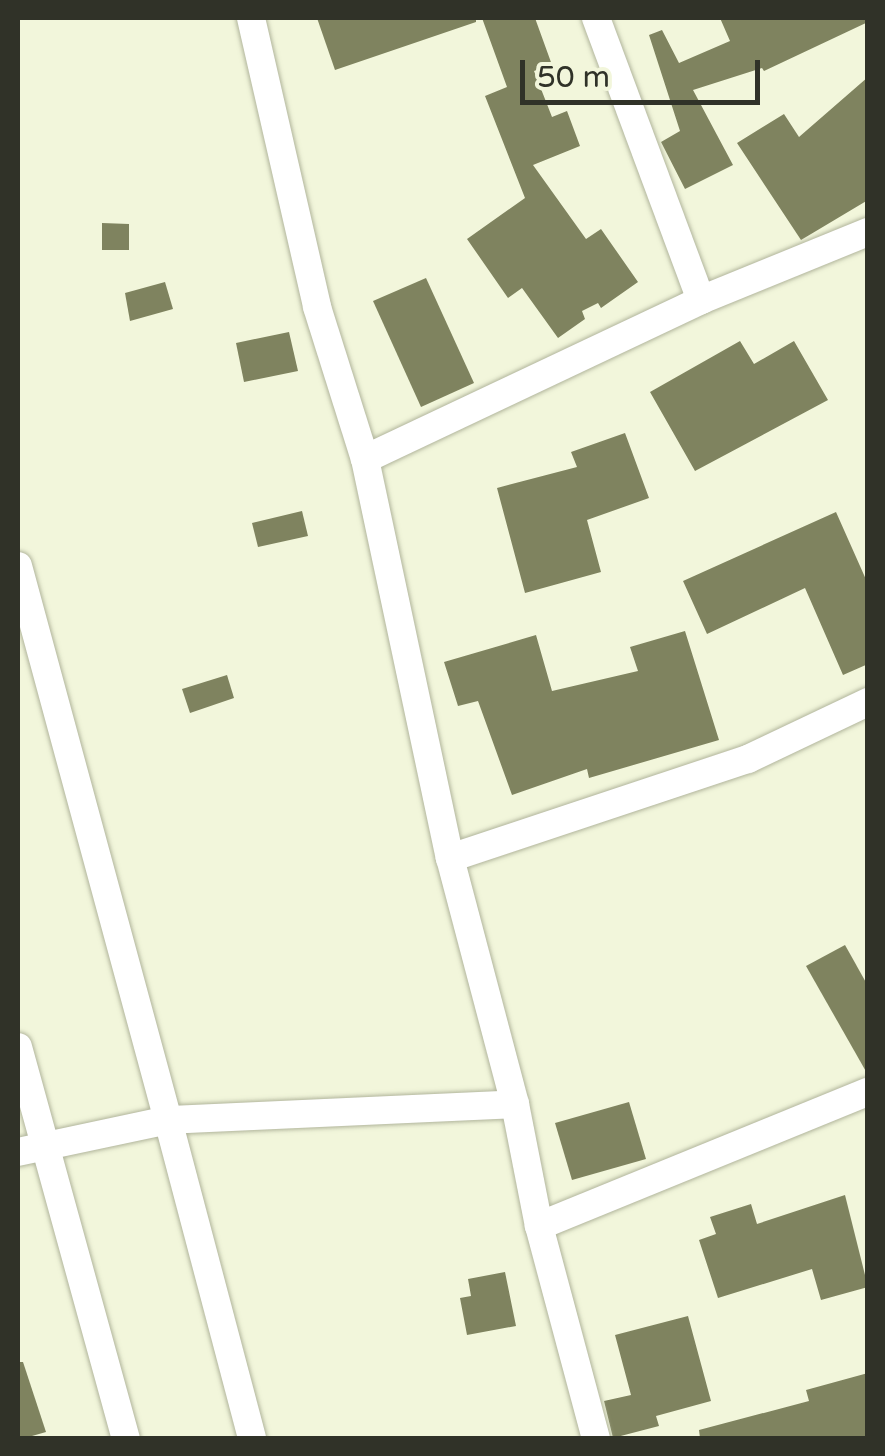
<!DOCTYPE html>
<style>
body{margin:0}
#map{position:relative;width:885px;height:1456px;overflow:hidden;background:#f2f6db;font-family:"Varela Round",sans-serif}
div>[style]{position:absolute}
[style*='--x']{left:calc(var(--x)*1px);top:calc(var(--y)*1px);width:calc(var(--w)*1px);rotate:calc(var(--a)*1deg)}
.building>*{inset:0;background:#7f835f}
.roads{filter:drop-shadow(0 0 2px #b1b59c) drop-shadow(0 0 2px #b1b59c)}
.minor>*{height:28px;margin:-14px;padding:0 14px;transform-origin:14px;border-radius:14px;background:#fff}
span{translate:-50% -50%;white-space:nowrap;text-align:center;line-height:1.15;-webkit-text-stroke:8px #f2f6db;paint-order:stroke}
.frame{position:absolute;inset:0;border:20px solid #303228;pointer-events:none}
.scale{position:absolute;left:520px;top:60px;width:240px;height:45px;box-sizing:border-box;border:5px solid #303228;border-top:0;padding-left:12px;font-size:30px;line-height:35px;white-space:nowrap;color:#303228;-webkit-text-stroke:8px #f2f6db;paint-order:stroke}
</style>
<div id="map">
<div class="building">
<i style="clip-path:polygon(317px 18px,476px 18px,476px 22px,335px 70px)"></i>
<i style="clip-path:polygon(482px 18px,535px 18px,552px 65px,534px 71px,552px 117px,567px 111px,580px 146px,533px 165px,586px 239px,601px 229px,638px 282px,601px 308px,598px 303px,582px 311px,585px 319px,558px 338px,522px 288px,508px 298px,467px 239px,525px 198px,485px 96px,507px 87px)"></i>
<i style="clip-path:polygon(720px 18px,868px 18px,868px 22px,764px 71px,762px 68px,693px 90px,733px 165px,685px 189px,661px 142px,680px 131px,649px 35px,662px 30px,679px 63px,730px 41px)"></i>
<i style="clip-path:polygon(868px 77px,868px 200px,801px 240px,737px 143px,784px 114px,799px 137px)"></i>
<i style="clip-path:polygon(102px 223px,129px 224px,129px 250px,102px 250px)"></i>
<i style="clip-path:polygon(426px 278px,474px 383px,421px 407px,373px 301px)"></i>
<i style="clip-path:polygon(165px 282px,173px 309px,130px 321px,125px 293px)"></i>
<i style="clip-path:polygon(289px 332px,298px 371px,244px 382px,236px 343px)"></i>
<i style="clip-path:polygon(740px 341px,754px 364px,794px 341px,828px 400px,695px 471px,650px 392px)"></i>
<i style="clip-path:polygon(625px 433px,649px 498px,587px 520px,601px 572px,525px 593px,497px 488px,577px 467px,571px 452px)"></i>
<i style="clip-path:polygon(302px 511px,308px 536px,258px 547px,252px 523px)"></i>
<i style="clip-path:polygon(836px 512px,868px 584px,868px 664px,843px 675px,805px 588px,707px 634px,683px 581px)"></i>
<i style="clip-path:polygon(685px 631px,719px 740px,589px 778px,587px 769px,512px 795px,478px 701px,458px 706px,444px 662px,536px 635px,552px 691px,638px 671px,630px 647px)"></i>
<i style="clip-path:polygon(227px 675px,234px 698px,190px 713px,182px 689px)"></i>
<i style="clip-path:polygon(845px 945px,868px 986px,868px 1075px,806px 966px)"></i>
<i style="clip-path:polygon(629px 1102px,646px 1159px,572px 1180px,555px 1123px)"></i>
<i style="clip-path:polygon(845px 1195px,868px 1287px,821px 1300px,812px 1269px,718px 1298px,699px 1240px,716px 1234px,710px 1217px,751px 1204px,757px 1224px)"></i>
<i style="clip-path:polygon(505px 1272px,516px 1326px,467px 1335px,460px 1298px,471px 1296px,468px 1279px)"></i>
<i style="clip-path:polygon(688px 1316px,711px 1401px,656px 1416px,659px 1426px,613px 1438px,604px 1401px,631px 1395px,615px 1335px)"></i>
<i style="clip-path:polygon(18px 1362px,23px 1362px,46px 1432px,25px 1438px,18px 1438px)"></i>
<i style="clip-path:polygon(868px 1373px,868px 1438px,700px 1438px,699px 1430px,809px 1401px,806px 1390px)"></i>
</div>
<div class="roads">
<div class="minor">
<i style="--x:251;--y:18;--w:296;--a:77.1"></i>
<i style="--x:317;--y:307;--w:159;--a:72.5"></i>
<i style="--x:365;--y:459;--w:408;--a:78"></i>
<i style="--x:450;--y:858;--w:254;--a:75.2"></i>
<i style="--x:515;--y:1104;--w:124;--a:78.9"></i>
<i style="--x:539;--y:1226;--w:220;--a:75"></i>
<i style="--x:596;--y:18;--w:301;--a:69.6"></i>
<i style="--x:365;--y:459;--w:372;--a:-25.3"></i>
<i style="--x:701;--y:300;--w:180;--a:-22.2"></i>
<i style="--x:18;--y:566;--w:574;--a:74.85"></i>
<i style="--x:168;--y:1120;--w:347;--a:-2.6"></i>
<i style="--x:450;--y:858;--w:314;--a:-18.4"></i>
<i style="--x:748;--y:759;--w:133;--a:-25.4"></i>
<i style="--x:18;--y:1047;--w:406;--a:74.6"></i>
<i style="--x:18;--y:1152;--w:153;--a:-12"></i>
<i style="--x:168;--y:1120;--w:329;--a:75.2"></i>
<i style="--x:539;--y:1226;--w:355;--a:-22.2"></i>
</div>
</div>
<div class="frame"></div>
<div class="scale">50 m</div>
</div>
